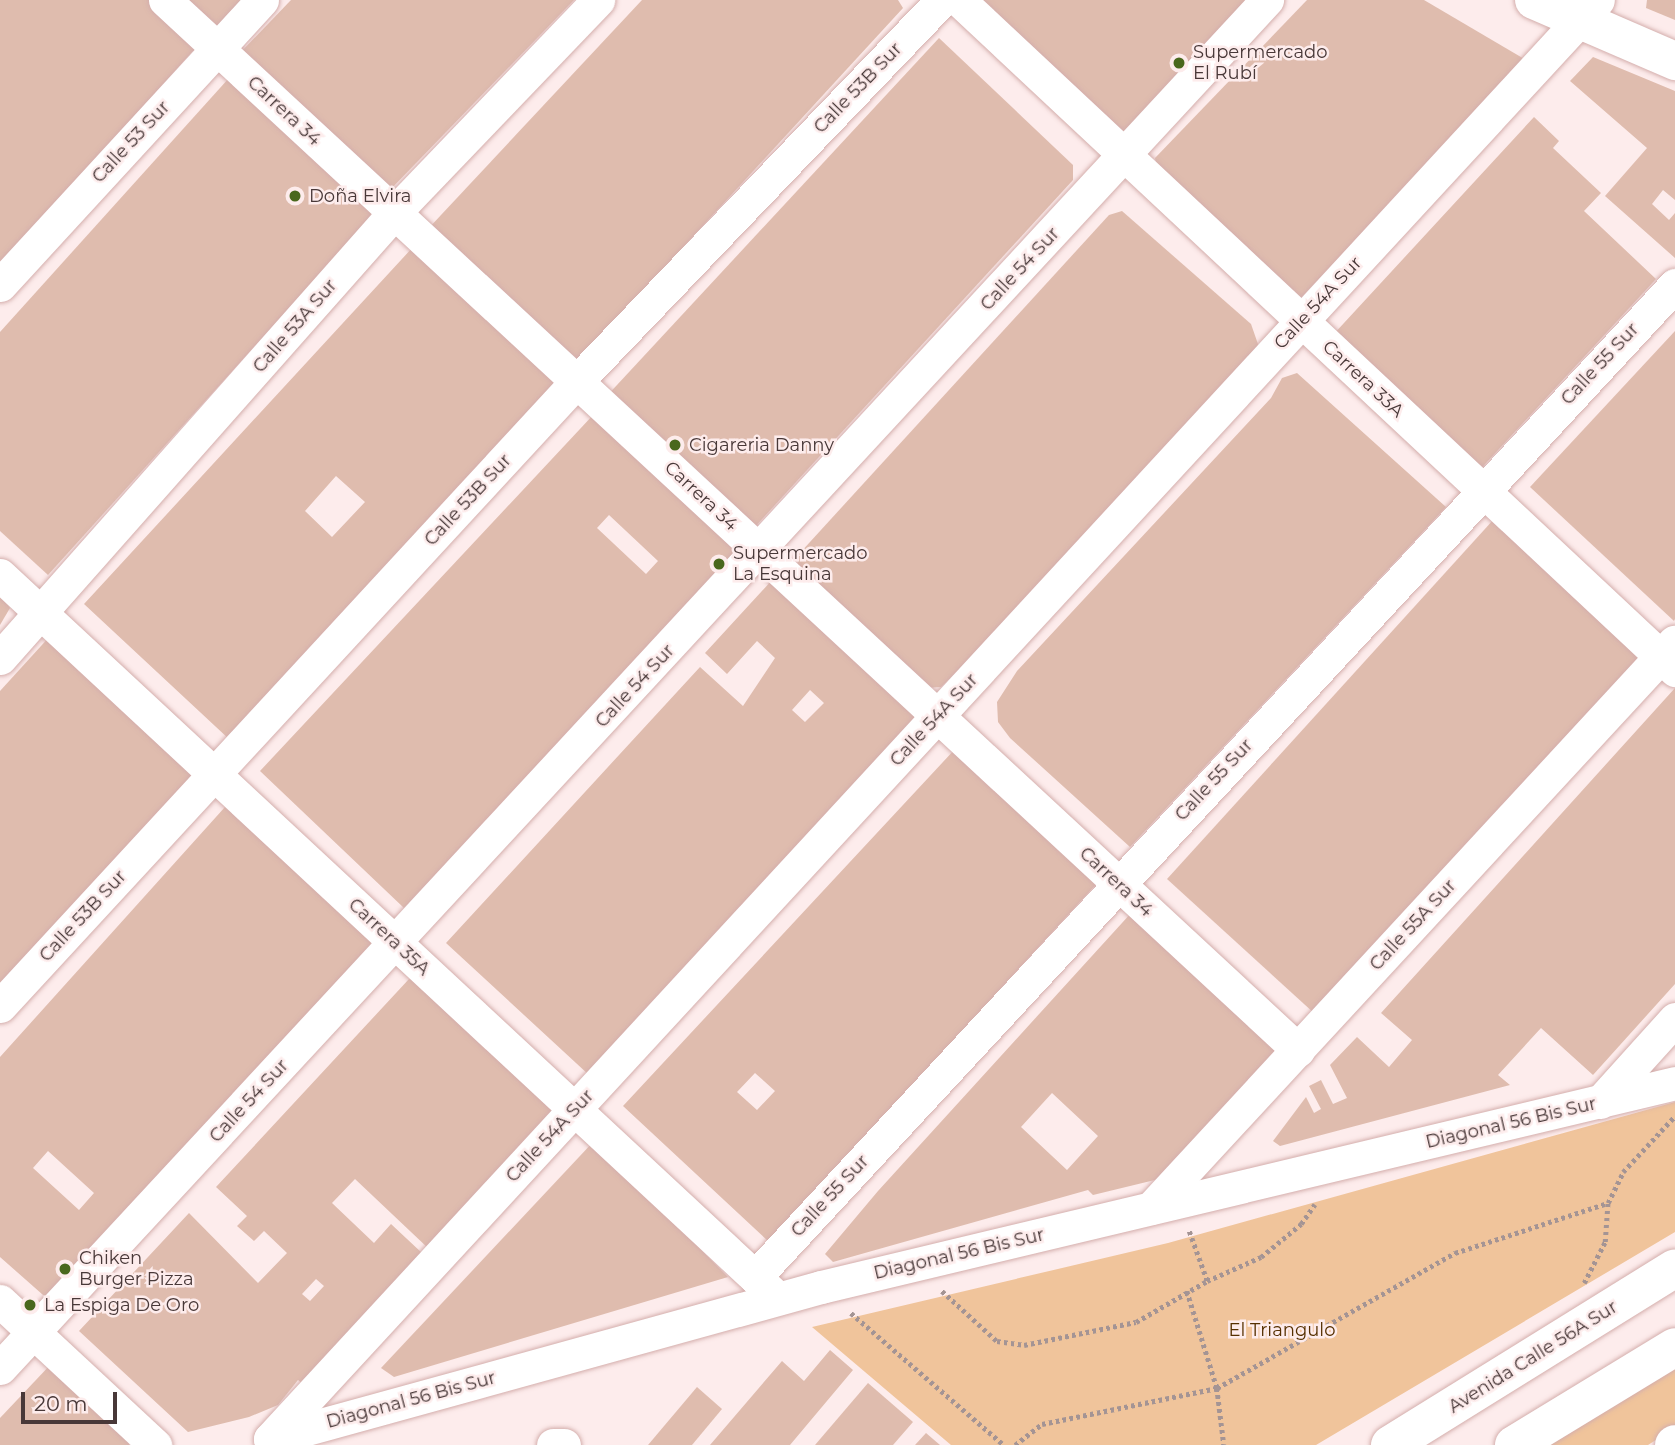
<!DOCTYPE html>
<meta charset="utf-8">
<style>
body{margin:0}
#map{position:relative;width:1675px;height:1445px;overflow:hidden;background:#fdecec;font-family:Montserrat,sans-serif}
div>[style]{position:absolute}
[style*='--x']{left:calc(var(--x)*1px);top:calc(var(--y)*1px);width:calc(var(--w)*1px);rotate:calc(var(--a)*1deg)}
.green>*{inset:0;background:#f0c49b}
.building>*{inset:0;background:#dfbcae}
.path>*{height:4.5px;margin-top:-2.25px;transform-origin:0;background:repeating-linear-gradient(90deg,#a49494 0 3.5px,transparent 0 7px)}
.roads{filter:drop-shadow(0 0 2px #d4aeac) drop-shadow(0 0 2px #d4aeac)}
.street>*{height:33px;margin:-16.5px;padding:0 16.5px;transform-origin:16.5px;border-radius:16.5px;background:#fff}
.secondary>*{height:38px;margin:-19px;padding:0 19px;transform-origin:19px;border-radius:19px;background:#fff}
.highway>*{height:38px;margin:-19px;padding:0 19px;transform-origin:19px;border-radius:19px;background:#fff}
.dots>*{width:19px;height:19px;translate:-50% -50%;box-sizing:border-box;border:4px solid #fdecec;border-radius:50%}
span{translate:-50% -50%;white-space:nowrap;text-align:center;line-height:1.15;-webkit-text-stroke:5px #fdecec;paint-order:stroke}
.poi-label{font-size:18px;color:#483838}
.left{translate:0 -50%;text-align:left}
.street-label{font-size:18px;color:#483838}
.park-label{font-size:18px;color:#563001}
.scale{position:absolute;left:21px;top:1392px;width:96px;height:32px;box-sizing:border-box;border:4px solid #483838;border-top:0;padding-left:9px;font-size:21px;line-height:24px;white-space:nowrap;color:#483838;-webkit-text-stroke:5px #fdecec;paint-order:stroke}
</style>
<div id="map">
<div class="green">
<i style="clip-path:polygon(1675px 1102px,1675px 1232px,1316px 1445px,951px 1445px,812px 1327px,1168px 1243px)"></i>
<i style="clip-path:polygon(1675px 1368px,1675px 1428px,1648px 1445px,1543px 1445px)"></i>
</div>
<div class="building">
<i style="clip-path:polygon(0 0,152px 0,200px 43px,0 266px)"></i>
<i style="clip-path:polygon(175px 0,243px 0,210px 34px)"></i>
<i style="clip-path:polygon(291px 0,574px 0,389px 191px,238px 55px)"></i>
<i style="clip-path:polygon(642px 0,898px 0,903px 8px,573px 367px,427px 230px)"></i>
<i style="clip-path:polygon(976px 0,1250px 0,1118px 138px)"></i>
<i style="clip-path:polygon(1307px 0,1424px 0,1526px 60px,1298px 301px,1159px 175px,1155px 158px)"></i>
<i style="clip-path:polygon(1647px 0,1675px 0,1675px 20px,1646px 8px)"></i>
<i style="clip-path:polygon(939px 38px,1073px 165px,1073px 180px,753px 529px,604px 399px)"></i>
<i style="clip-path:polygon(1593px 57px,1675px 91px,1675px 200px,1663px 190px,1652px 204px,1669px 220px,1675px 213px,1675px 258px,1605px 196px,1647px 148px,1570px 81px)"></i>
<i style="clip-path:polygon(229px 78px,376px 212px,48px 575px,0 531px,0 332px)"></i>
<i style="clip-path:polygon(1534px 117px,1559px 141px,1553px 148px,1601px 193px,1584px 211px,1656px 279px,1475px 475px,1332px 336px)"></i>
<i style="clip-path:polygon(1122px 211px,1251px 324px,1259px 347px,966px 663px,941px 687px,925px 688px,797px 567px,799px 554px,1109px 215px)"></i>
<i style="clip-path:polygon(evenodd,413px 247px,555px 382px,230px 740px,84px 604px,413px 247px,336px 476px,365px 502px,332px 537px,305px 511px,336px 476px)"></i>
<i style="clip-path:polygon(1675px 331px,1675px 619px,1674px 621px,1530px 487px)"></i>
<i style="clip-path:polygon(1297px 373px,1446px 507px,1130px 847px,1010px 738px,998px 722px,997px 702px,1017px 671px,1271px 398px,1282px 378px)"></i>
<i style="clip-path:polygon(evenodd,594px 414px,734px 550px,733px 560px,404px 908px,260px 771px,594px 414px,609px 515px,658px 561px,646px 574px,597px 528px,609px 515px)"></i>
<i style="clip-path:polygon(1494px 519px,1642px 654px,1315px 1014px,1167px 879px)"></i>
<i style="clip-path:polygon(evenodd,774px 578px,921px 715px,589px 1075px,446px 943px,700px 667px,743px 706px,775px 658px,757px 641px,727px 674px,705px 653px,774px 578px,810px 690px,824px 703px,805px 722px,792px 710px,810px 690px)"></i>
<i style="clip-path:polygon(0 594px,10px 608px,0 625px)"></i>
<i style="clip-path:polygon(51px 635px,198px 771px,0 987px,0 691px)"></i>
<i style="clip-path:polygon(1675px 688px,1675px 984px,1593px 1075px,1541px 1028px,1498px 1075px,1510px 1085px,1280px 1146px,1273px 1141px,1306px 1097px,1314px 1113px,1321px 1109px,1309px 1086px,1321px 1080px,1333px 1104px,1347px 1098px,1330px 1065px,1357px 1037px,1389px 1067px,1412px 1040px,1381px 1013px)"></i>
<i style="clip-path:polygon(evenodd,956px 748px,1100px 880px,769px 1242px,623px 1106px,956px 748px,755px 1073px,775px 1091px,757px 1110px,737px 1092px,755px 1073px)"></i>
<i style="clip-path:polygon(evenodd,225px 807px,374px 942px,51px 1302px,0 1257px,0 1057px,225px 807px,48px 1151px,94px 1193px,79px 1210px,33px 1168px,48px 1151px)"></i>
<i style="clip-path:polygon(evenodd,1132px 912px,1281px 1048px,1163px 1178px,1093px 1195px,1088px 1190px,833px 1262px,825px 1254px,878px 1191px,1132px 912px,1052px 1093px,1098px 1136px,1067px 1170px,1021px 1127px,1052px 1093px)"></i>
<i style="clip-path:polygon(evenodd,409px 979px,419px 980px,556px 1111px,429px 1249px,355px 1179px,332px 1203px,374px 1243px,391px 1224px,422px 1253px,304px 1385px,298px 1380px,278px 1405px,249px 1417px,188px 1432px,79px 1331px,189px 1213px,258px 1283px,287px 1253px,264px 1231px,254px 1241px,237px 1226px,247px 1216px,216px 1187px,409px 979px,316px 1279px,324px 1286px,310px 1301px,302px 1294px,316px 1279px)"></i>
<i style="clip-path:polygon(594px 1141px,728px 1277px,394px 1377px,381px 1368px)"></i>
<i style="clip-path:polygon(830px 1350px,853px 1370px,790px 1445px,710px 1445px,782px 1361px,804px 1381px)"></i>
<i style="clip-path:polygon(52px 1363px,130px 1443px,129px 1445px,0 1445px,0 1418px)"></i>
<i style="clip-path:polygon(868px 1383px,913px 1422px,893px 1445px,815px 1445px)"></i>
<i style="clip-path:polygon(697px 1387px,722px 1409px,692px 1445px,648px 1445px)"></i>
<i style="clip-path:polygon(926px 1433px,940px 1445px,915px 1445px)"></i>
</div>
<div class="path">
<i style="--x:1207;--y:1281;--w:59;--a:-24"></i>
<i style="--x:1261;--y:1257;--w:52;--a:-39.5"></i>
<i style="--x:1301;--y:1224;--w:24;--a:-55"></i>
<i style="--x:1584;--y:1283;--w:46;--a:-62.9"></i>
<i style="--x:1605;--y:1242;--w:39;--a:-86"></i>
<i style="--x:1608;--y:1203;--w:34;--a:-64"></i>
<i style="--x:1623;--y:1172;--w:75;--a:-47.2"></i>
<i style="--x:942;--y:1291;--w:74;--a:42.3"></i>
<i style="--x:997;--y:1341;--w:27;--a:8"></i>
<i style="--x:1024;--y:1345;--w:114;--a:-11.6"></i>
<i style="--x:1136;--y:1322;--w:82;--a:-30"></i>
<i style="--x:1207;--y:1281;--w:53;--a:-109.8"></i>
<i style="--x:1187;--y:1291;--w:102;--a:72.8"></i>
<i style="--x:1217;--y:1388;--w:57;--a:83"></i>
<i style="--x:851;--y:1313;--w:202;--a:40.8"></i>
<i style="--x:1015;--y:1445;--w:34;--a:-38"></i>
<i style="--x:1042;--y:1424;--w:179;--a:-11.6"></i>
<i style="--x:1217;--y:1388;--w:274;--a:-29.6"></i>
<i style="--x:1455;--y:1253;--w:161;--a:-18.1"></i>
</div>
<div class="roads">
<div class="street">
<i style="--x:165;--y:0;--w:1545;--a:42.82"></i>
<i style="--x:959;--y:0;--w:981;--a:43.1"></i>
<i style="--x:0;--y:285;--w:387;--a:-47.4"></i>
<i style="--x:0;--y:575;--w:1054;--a:42.92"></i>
<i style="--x:0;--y:658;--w:594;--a:-48.48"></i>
<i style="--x:394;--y:213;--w:295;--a:-46.2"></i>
<i style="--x:0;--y:1006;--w:851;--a:-47.29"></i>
<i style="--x:577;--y:381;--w:528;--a:-46.23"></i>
<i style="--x:1600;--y:1102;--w:112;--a:-47.9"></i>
<i style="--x:1151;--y:1208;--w:771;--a:-47.26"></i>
<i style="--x:755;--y:1277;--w:1353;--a:-47.16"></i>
<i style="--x:0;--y:1301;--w:212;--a:42.9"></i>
<i style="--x:0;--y:1368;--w:1865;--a:-47.2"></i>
<i style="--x:270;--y:1439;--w:1958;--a:-47.3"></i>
<i style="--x:270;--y:1439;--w:572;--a:-15.42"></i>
<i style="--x:821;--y:1287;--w:878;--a:-13.43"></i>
<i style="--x:553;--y:1445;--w:11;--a:0"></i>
</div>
<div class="secondary">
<i style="--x:1534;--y:0;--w:154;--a:23.4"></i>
</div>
<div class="highway">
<i style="--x:1390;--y:1445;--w:335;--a:-31.8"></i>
<i style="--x:1514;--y:1445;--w:188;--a:-31.3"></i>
<i style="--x:1674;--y:1445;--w:1;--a:-45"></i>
</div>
</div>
<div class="dots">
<i style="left:1179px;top:63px;background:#49681d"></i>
<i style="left:295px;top:196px;background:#49681d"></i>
<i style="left:675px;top:445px;background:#49681d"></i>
<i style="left:719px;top:564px;background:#49681d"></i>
<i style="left:65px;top:1269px;background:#49681d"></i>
<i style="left:30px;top:1305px;background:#49681d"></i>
</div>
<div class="poi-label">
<span class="left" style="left:1193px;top:63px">Supermercado<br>El Rubí</span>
<span class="left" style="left:309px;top:196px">Doña Elvira</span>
<span class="left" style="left:689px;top:445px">Cigareria Danny</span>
<span class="left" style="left:733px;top:564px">Supermercado<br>La Esquina</span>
<span class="left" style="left:79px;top:1269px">Chiken<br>Burger Pizza</span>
<span class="left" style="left:44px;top:1305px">La Espiga De Oro</span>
</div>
<div class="street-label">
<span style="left:858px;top:88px;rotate:-46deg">Calle 53B Sur</span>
<span style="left:284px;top:111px;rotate:43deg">Carrera 34</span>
<span style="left:131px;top:142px;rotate:-47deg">Calle 53 Sur</span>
<span style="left:1020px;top:269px;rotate:-47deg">Calle 54 Sur</span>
<span style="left:1318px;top:303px;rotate:-47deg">Calle 54A Sur</span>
<span style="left:295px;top:326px;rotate:-49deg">Calle 53A Sur</span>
<span style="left:1600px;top:364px;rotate:-47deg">Calle 55 Sur</span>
<span style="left:1363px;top:379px;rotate:43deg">Carrera 33A</span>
<span style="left:701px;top:496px;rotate:43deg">Carrera 34</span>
<span style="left:468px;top:500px;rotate:-47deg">Calle 53B Sur</span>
<span style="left:635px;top:686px;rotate:-47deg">Calle 54 Sur</span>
<span style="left:934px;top:720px;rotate:-47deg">Calle 54A Sur</span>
<span style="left:1214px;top:780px;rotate:-47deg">Calle 55 Sur</span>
<span style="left:1116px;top:882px;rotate:43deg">Carrera 34</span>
<span style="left:83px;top:916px;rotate:-47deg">Calle 53B Sur</span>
<span style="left:1413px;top:925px;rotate:-47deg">Calle 55A Sur</span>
<span style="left:389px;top:937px;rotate:43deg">Carrera 35A</span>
<span style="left:249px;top:1101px;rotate:-47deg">Calle 54 Sur</span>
<span style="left:1511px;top:1123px;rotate:-13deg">Diagonal 56 Bis Sur</span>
<span style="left:550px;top:1136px;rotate:-47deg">Calle 54A Sur</span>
<span style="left:830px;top:1196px;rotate:-47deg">Calle 55 Sur</span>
<span style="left:959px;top:1254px;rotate:-13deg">Diagonal 56 Bis Sur</span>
<span style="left:1533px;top:1357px;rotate:-32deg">Avenida Calle 56A Sur</span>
<span style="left:411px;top:1400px;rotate:-15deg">Diagonal 56 Bis Sur</span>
</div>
<div class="park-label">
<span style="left:1282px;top:1330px">El Triangulo</span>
</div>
<div class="scale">20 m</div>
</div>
